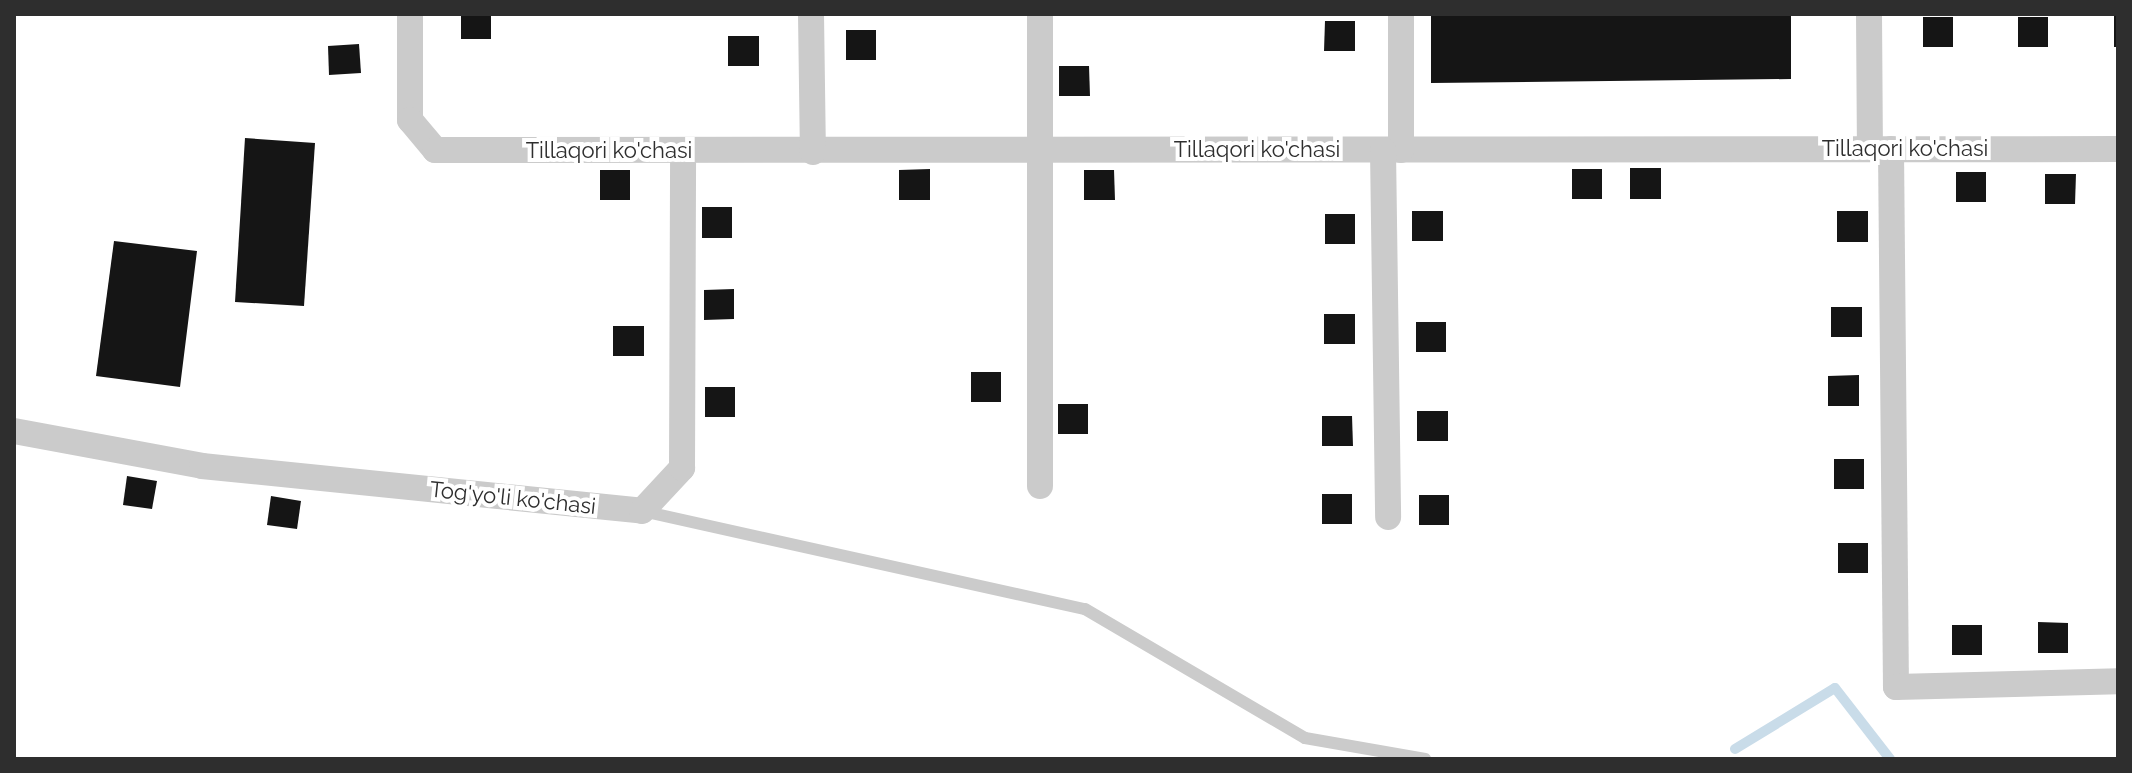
<!DOCTYPE html>
<style>
body{margin:0}
#map{position:relative;width:2132px;height:773px;overflow:hidden;background:#fff;font-family:Raleway,sans-serif}
div>[style]{position:absolute}
[style*='--x']{left:calc(var(--x)*1px);top:calc(var(--y)*1px);width:calc(var(--w)*1px);rotate:calc(var(--a)*1deg)}
.stream>*{height:10px;margin:-5px;padding:0 5px;transform-origin:5px;border-radius:5px;background:#c9dce9}
.building>*{inset:0;background:#151515}
.lane>*{height:12px;margin:-6px;padding:0 6px;transform-origin:6px;border-radius:6px;background:#cbcbcb}
.street>*{height:26px;margin:-13px;padding:0 13px;transform-origin:13px;border-radius:13px;background:#cbcbcb}
span{translate:-50% -50%;white-space:nowrap;text-align:center;line-height:1.15;-webkit-text-stroke:8px #fff;paint-order:stroke}
.street-label{font-size:22px;color:#2e2e2e}
.frame{position:absolute;inset:0;border:16px solid #2e2e2e;pointer-events:none}
</style>
<div id="map">
<div class="stream">
<i style="--x:1735;--y:749;--w:117;--a:-31.4"></i>
<i style="--x:1835;--y:688;--w:90;--a:52.2"></i>
</div>
<div class="building">
<i style="clip-path:polygon(461px 14px,491px 14px,491px 39px,461px 39px)"></i>
<i style="clip-path:polygon(1431px 14px,1791px 14px,1791px 79px,1431px 83px)"></i>
<i style="clip-path:polygon(2114px 16px,2118px 16px,2118px 47px,2114px 47px)"></i>
<i style="clip-path:polygon(1923px 17px,1953px 17px,1953px 47px,1923px 47px)"></i>
<i style="clip-path:polygon(2018px 17px,2048px 17px,2048px 47px,2018px 47px)"></i>
<i style="clip-path:polygon(1325px 21px,1355px 21px,1355px 51px,1324px 51px)"></i>
<i style="clip-path:polygon(846px 30px,876px 30px,876px 60px,846px 60px)"></i>
<i style="clip-path:polygon(728px 36px,759px 36px,759px 66px,728px 66px)"></i>
<i style="clip-path:polygon(359px 44px,361px 73px,329px 75px,328px 46px)"></i>
<i style="clip-path:polygon(1059px 66px,1089px 66px,1090px 96px,1059px 96px)"></i>
<i style="clip-path:polygon(245px 138px,315px 143px,304px 306px,235px 302px)"></i>
<i style="clip-path:polygon(1630px 168px,1661px 168px,1661px 199px,1630px 199px)"></i>
<i style="clip-path:polygon(930px 169px,930px 200px,899px 200px,899px 170px)"></i>
<i style="clip-path:polygon(1572px 169px,1602px 169px,1602px 199px,1572px 199px)"></i>
<i style="clip-path:polygon(600px 170px,630px 170px,630px 200px,600px 200px)"></i>
<i style="clip-path:polygon(1084px 170px,1114px 170px,1115px 200px,1084px 200px)"></i>
<i style="clip-path:polygon(1956px 172px,1986px 172px,1986px 202px,1956px 202px)"></i>
<i style="clip-path:polygon(2045px 174px,2076px 174px,2075px 204px,2045px 204px)"></i>
<i style="clip-path:polygon(702px 207px,732px 207px,732px 238px,702px 238px)"></i>
<i style="clip-path:polygon(1412px 211px,1443px 211px,1443px 241px,1412px 241px)"></i>
<i style="clip-path:polygon(1837px 211px,1868px 211px,1868px 242px,1837px 242px)"></i>
<i style="clip-path:polygon(1325px 214px,1355px 214px,1355px 244px,1325px 244px)"></i>
<i style="clip-path:polygon(114px 241px,197px 251px,180px 387px,96px 376px)"></i>
<i style="clip-path:polygon(734px 289px,734px 319px,704px 320px,704px 290px)"></i>
<i style="clip-path:polygon(1831px 307px,1862px 307px,1862px 337px,1831px 337px)"></i>
<i style="clip-path:polygon(1324px 314px,1355px 314px,1355px 344px,1324px 344px)"></i>
<i style="clip-path:polygon(1416px 322px,1446px 322px,1446px 352px,1416px 352px)"></i>
<i style="clip-path:polygon(613px 326px,644px 326px,644px 356px,613px 356px)"></i>
<i style="clip-path:polygon(971px 372px,1001px 372px,1001px 402px,971px 402px)"></i>
<i style="clip-path:polygon(1859px 375px,1859px 406px,1828px 406px,1828px 376px)"></i>
<i style="clip-path:polygon(705px 387px,735px 387px,735px 417px,705px 417px)"></i>
<i style="clip-path:polygon(1058px 404px,1088px 404px,1088px 434px,1058px 434px)"></i>
<i style="clip-path:polygon(1417px 411px,1448px 411px,1448px 441px,1417px 441px)"></i>
<i style="clip-path:polygon(1322px 416px,1352px 416px,1353px 446px,1322px 446px)"></i>
<i style="clip-path:polygon(1834px 459px,1864px 459px,1864px 489px,1834px 489px)"></i>
<i style="clip-path:polygon(127px 476px,157px 481px,152px 509px,123px 505px)"></i>
<i style="clip-path:polygon(1322px 494px,1352px 494px,1352px 524px,1322px 524px)"></i>
<i style="clip-path:polygon(1419px 495px,1449px 495px,1449px 525px,1419px 525px)"></i>
<i style="clip-path:polygon(271px 496px,301px 501px,297px 529px,267px 525px)"></i>
<i style="clip-path:polygon(1838px 543px,1868px 543px,1868px 573px,1838px 573px)"></i>
<i style="clip-path:polygon(2038px 622px,2068px 623px,2068px 653px,2038px 653px)"></i>
<i style="clip-path:polygon(1952px 625px,1982px 625px,1982px 655px,1952px 655px)"></i>
</div>
<div class="lane">
<i style="--x:642;--y:511;--w:454;--a:12.5"></i>
<i style="--x:1085;--y:609;--w:255;--a:30.4"></i>
<i style="--x:1305;--y:738;--w:122;--a:9.9"></i>
</div>
<div class="street">
<i style="--x:410;--y:14;--w:106;--a:90"></i>
<i style="--x:410;--y:120;--w:39;--a:50"></i>
<i style="--x:435;--y:150;--w:1683;--a:-0.03"></i>
<i style="--x:811;--y:14;--w:138;--a:89.2"></i>
<i style="--x:1040;--y:14;--w:472;--a:90"></i>
<i style="--x:1401;--y:14;--w:136;--a:90"></i>
<i style="--x:1869;--y:14;--w:135;--a:89.6"></i>
<i style="--x:1891;--y:149;--w:538;--a:89.47"></i>
<i style="--x:1896;--y:687;--w:222;--a:-1.5"></i>
<i style="--x:1383;--y:150;--w:367;--a:89.2"></i>
<i style="--x:14;--y:431;--w:191;--a:10.5"></i>
<i style="--x:202;--y:466;--w:442;--a:5.8"></i>
<i style="--x:642;--y:511;--w:59;--a:-47.1"></i>
<i style="--x:682;--y:468;--w:316;--a:-89.8"></i>
</div>
<div class="street-label">
<span style="left:1905px;top:149px">Tillaqori ko'chasi</span>
<span style="left:1257px;top:150px">Tillaqori ko'chasi</span>
<span style="left:609px;top:151px">Tillaqori ko'chasi</span>
<span style="left:513px;top:498px;rotate:6deg">Tog'yo'li ko'chasi</span>
</div>
<div class="frame"></div>
</div>
